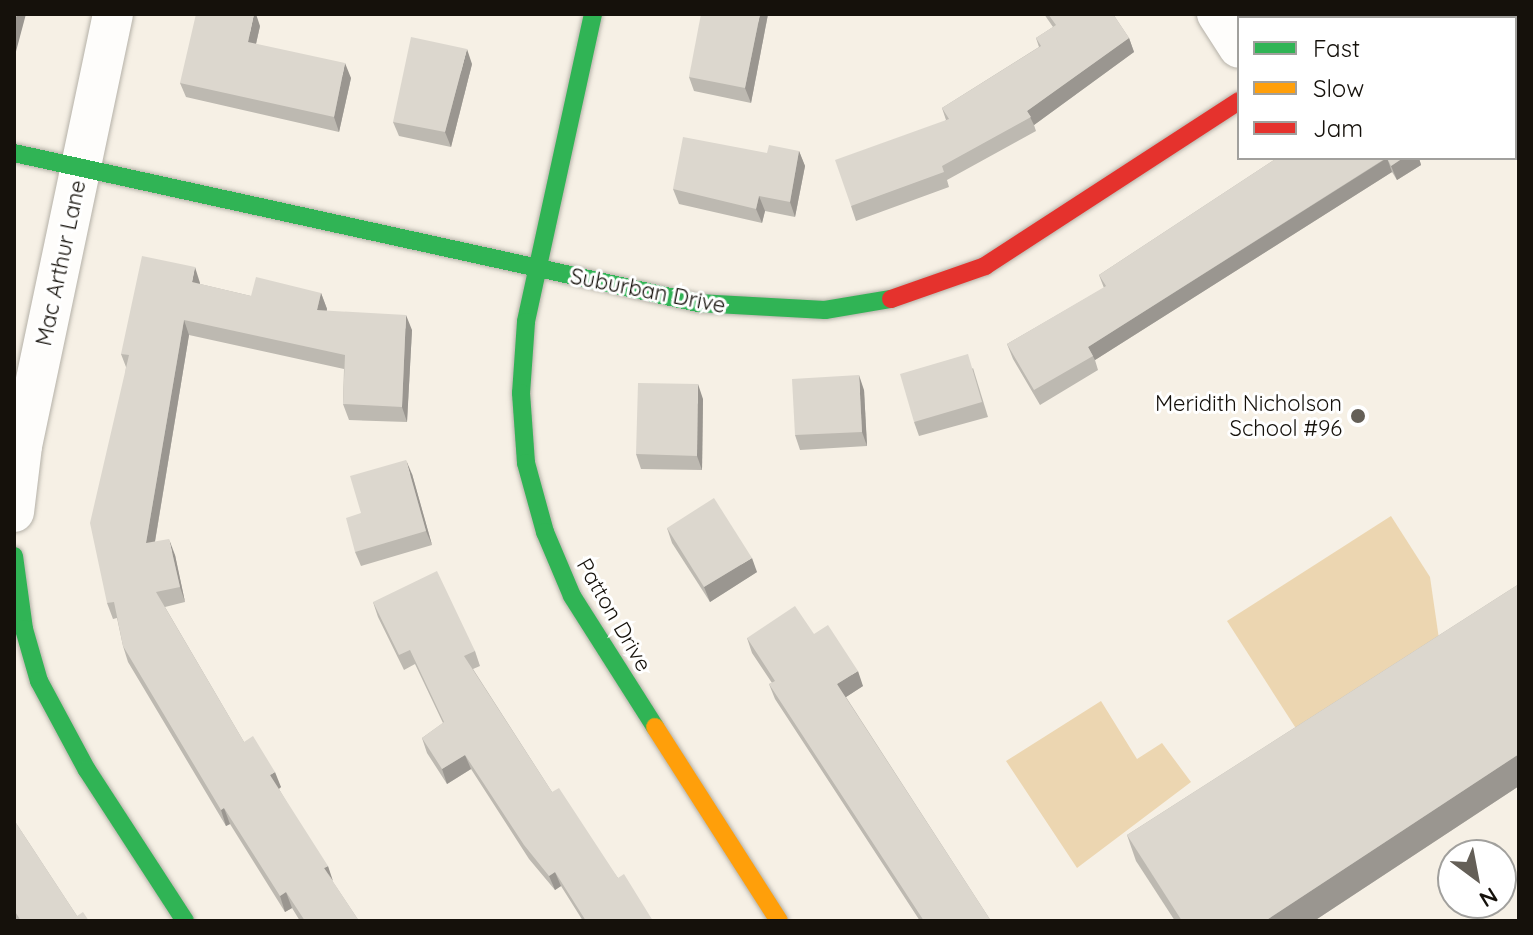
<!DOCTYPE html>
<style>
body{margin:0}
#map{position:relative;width:1533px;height:935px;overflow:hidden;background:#f6f0e5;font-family:Quicksand,sans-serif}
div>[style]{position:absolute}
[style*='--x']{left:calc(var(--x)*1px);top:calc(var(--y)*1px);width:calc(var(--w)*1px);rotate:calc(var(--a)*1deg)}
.green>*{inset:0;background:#ecd6b1}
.roads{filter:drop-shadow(0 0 2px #b5b1a8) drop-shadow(0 0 2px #b5b1a8)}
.street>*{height:40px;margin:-20px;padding:0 20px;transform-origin:20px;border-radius:20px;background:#fefdfb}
.fast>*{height:18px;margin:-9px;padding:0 9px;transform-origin:9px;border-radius:9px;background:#30b455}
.slow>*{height:18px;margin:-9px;padding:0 9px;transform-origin:9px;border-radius:9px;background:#ff9f0a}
.jam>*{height:18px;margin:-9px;padding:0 9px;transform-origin:9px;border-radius:9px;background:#e5322d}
.wall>*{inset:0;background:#bdb9b1}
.shaded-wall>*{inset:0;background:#9a9690}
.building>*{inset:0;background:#dcd7ce}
.dots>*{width:22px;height:22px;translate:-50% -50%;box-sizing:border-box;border:4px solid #fff;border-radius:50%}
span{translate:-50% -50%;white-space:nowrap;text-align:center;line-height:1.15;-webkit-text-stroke:6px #fff;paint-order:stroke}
.street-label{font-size:22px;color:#15110b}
.poi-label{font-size:22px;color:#15110b}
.right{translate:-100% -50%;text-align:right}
.frame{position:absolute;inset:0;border:16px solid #15110b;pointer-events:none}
.legend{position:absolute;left:1237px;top:16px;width:280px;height:144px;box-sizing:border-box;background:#fff;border:2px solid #a1a09d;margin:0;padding:10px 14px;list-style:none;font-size:24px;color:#15110b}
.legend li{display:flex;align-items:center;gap:16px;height:40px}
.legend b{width:40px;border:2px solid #a1a09d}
.north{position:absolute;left:1437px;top:839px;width:80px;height:80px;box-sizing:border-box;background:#fff;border:2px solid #a1a09d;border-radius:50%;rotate:148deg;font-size:22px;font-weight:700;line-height:32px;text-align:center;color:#15110b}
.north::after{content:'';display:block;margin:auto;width:28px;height:36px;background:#645f57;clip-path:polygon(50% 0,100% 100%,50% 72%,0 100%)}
</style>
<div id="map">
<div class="green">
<i style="clip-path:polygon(1391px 516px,1430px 577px,1439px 639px,1297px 730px,1227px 621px)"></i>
<i style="clip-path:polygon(1101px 701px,1137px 759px,1162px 743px,1191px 782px,1077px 868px,1006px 761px)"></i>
</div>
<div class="roads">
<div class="street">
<i style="--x:1217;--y:14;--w:40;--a:57.1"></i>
<i style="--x:1366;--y:18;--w:8;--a:-30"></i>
<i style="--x:14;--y:512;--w:66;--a:-83.1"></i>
<i style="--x:22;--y:446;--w:441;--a:-78.1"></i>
</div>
<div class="fast">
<i style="--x:593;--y:14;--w:315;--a:102.3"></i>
<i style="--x:526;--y:322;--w:71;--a:94"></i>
<i style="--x:521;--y:393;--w:70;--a:85.9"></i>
<i style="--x:526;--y:463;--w:72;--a:74.6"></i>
<i style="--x:545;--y:532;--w:69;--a:67.1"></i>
<i style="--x:572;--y:596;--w:155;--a:57.6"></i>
<i style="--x:14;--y:153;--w:700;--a:12.37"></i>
<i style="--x:698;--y:303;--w:127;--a:3.2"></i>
<i style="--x:825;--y:310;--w:67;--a:-9.5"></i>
<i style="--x:14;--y:556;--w:74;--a:82.2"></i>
<i style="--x:24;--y:629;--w:54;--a:73.9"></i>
<i style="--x:39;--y:681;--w:101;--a:61.7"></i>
<i style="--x:87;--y:770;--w:180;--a:57"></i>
</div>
<div class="slow">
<i style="--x:655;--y:727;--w:230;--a:57.4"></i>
</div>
<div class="jam">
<i style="--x:891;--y:299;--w:100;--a:-19.3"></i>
<i style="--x:985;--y:266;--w:303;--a:-33"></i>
</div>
</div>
<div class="wall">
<i style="clip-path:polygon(768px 14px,751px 103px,694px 91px,689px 77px)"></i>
<i style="clip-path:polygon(1044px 14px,1113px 14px,1129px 38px,1134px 52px,1034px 125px,1036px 131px,947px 180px,949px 187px,856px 221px,851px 206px,946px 120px,942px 108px,1039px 47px,1036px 38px,1053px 27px)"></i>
<i style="clip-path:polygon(260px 26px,256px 44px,351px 78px,339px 132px,186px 97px,180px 83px)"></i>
<i style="clip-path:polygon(472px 64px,451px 147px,399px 136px,393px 122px)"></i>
<i style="clip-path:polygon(799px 151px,805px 166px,795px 217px,765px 211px,762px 223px,679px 204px,673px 189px)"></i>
<i style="clip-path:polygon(1277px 158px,1419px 158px,1421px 165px,1397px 180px,1392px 172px,1095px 360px,1098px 370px,1040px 405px,1013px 359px,1007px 344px,1104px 288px,1099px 275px)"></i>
<i style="clip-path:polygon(200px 283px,200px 284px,251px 296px,321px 293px,327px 309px,327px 311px,412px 330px,407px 422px,349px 420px,343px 404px,344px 369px,189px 335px,155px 542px,175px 555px,185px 602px,165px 607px,244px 742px,281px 787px,279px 789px,333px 882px,359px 921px,300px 921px,292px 908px,285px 912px,230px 824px,226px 826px,128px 662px,123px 646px,117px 618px,113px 619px,107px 603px,126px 367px,121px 354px)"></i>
<i style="clip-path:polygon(973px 368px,988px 417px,919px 436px,914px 422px)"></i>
<i style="clip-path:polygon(864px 390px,867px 446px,800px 450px,795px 435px)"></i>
<i style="clip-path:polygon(703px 399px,702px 470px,641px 469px,636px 454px)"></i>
<i style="clip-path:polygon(412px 474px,432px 545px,361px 566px,355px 552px,361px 513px)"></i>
<i style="clip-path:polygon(667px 528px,757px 572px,710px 602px,672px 543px)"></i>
<i style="clip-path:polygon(1519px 584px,1519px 786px,1314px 921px,1175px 921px,1136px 861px,1127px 835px)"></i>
<i style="clip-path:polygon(373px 602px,475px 651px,480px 666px,473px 669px,552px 792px,618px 878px,653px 921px,583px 921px,561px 886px,555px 890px,529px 859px,471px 769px,447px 784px,427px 753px,422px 738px,443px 723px,415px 664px,404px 670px,378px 617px)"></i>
<i style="clip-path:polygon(814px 634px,863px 686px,846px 697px,991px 921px,920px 921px,775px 699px,769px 684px,772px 683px,752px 653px,747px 638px)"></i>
<i style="clip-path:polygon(14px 820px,77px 916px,89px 921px,17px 921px,16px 919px,14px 920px)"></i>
</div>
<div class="shaded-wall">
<i style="clip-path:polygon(17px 14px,26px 14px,14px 59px,14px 24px)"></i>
<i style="clip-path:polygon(254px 14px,256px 14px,260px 26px,253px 57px,248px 42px)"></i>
<i style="clip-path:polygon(760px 14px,768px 14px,751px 103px,745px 88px)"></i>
<i style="clip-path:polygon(1129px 38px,1134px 52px,1034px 125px,1027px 111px)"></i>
<i style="clip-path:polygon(467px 49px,472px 64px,451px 147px,445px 132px)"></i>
<i style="clip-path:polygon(345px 63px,351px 78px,339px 132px,334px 117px)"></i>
<i style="clip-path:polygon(1519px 75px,1519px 94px,1515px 96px,1515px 78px)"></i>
<i style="clip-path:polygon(799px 151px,805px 166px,795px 217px,790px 202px)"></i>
<i style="clip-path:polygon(1387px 158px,1392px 172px,1095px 360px,1088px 347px)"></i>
<i style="clip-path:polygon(1403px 158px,1419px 158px,1421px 165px,1397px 180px,1391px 166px)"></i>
<i style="clip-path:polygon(759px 196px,765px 211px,762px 223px,756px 209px)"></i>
<i style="clip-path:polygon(195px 267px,200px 283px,197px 298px,192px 282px)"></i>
<i style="clip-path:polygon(321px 293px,327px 309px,323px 326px,317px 310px)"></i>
<i style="clip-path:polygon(406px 315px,412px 330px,407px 422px,402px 407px)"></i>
<i style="clip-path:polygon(184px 320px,189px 335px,152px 559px,146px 543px)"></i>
<i style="clip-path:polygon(859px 375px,864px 390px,867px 446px,862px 432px)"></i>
<i style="clip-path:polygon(698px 384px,703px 399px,702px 470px,697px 456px)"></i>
<i style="clip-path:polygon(406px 460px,412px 474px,432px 545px,426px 531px)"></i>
<i style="clip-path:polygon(169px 539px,175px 555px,185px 602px,180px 587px)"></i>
<i style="clip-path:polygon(752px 558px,757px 572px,710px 602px,704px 587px)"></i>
<i style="clip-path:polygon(858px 671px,863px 686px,843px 699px,837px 684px)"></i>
<i style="clip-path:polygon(1519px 754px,1519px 786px,1314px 921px,1265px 921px)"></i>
<i style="clip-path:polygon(465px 755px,471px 769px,447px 784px,442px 769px)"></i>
<i style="clip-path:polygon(275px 772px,281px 787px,276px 791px,270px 775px)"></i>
<i style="clip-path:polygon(224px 808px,230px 824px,226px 826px,221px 810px)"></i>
<i style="clip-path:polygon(328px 866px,333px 881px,324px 868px)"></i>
<i style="clip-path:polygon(555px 872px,561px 886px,555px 890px,549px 876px)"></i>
<i style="clip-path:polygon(286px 892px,292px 908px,285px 912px,280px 896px)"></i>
</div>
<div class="building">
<i style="clip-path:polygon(196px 14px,254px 14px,248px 42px,345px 63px,334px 117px,180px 83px)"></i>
<i style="clip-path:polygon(701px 14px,760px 14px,745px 88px,689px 77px)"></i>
<i style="clip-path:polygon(1048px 14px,1113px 14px,1129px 38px,1027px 111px,1031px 117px,942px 166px,944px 172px,851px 206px,835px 160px,949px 119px,942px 108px,1041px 46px,1036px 38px,1056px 25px)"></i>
<i style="clip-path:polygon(1506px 14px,1519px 14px,1519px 75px,1515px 78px,1515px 18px,1500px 18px)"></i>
<i style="clip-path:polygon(411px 37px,467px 49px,445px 132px,393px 122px)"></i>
<i style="clip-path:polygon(683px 137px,767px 153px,769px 145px,799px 151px,790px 202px,759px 196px,756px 209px,673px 189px)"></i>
<i style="clip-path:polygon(1277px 158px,1386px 158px,1088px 347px,1093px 356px,1034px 390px,1007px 344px,1106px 286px,1099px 275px)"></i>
<i style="clip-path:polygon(1387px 158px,1403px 158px,1391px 166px)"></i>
<i style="clip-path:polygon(142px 256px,195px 267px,192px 282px,251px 296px,256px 277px,321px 293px,317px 310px,406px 315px,402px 407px,343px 404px,345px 355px,184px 320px,146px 543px,169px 539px,180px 587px,156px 592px,244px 742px,253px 736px,275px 772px,270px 775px,328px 866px,324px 868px,359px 921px,305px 921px,286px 892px,280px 896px,224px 808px,221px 810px,123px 646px,114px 602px,107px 603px,90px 523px,129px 355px,121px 354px)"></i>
<i style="clip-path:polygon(968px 354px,982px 402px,914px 422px,900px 374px)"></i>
<i style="clip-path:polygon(859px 375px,862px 432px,795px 435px,792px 379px)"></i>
<i style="clip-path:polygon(638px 383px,698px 384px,697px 456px,636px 454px)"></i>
<i style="clip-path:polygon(406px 460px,426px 531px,355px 552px,346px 518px,361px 513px,350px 476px)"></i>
<i style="clip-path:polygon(714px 498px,752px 558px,704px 587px,667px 528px)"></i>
<i style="clip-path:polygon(437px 571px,475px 651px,464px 656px,552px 792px,559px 788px,618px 878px,624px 874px,653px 921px,586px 921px,555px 872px,549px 876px,524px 845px,465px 755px,442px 769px,422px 738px,444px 722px,410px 650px,399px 655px,373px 602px)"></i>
<i style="clip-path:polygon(1519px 584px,1519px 754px,1265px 921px,1182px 921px,1127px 835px)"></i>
<i style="clip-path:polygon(795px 606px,814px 634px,828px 625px,858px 671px,837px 684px,991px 921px,924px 921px,769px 684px,775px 681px,747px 638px)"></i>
<i style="clip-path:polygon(14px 820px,77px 916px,83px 912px,89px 921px,21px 921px,14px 910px)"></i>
</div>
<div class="dots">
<i style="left:1358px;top:416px;background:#645f57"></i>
</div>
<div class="street-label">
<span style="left:61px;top:263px;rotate:-78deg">Mac Arthur Lane</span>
<span style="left:648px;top:291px;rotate:11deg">Suburban Drive</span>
<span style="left:614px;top:615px;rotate:60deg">Patton Drive</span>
</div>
<div class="poi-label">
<span class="right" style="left:1342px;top:416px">Meridith Nicholson<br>School #96</span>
</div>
<div class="frame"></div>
<ul class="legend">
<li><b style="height:10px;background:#30b455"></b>Fast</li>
<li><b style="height:10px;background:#ff9f0a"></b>Slow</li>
<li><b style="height:10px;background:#e5322d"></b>Jam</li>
</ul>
<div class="north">N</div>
</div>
